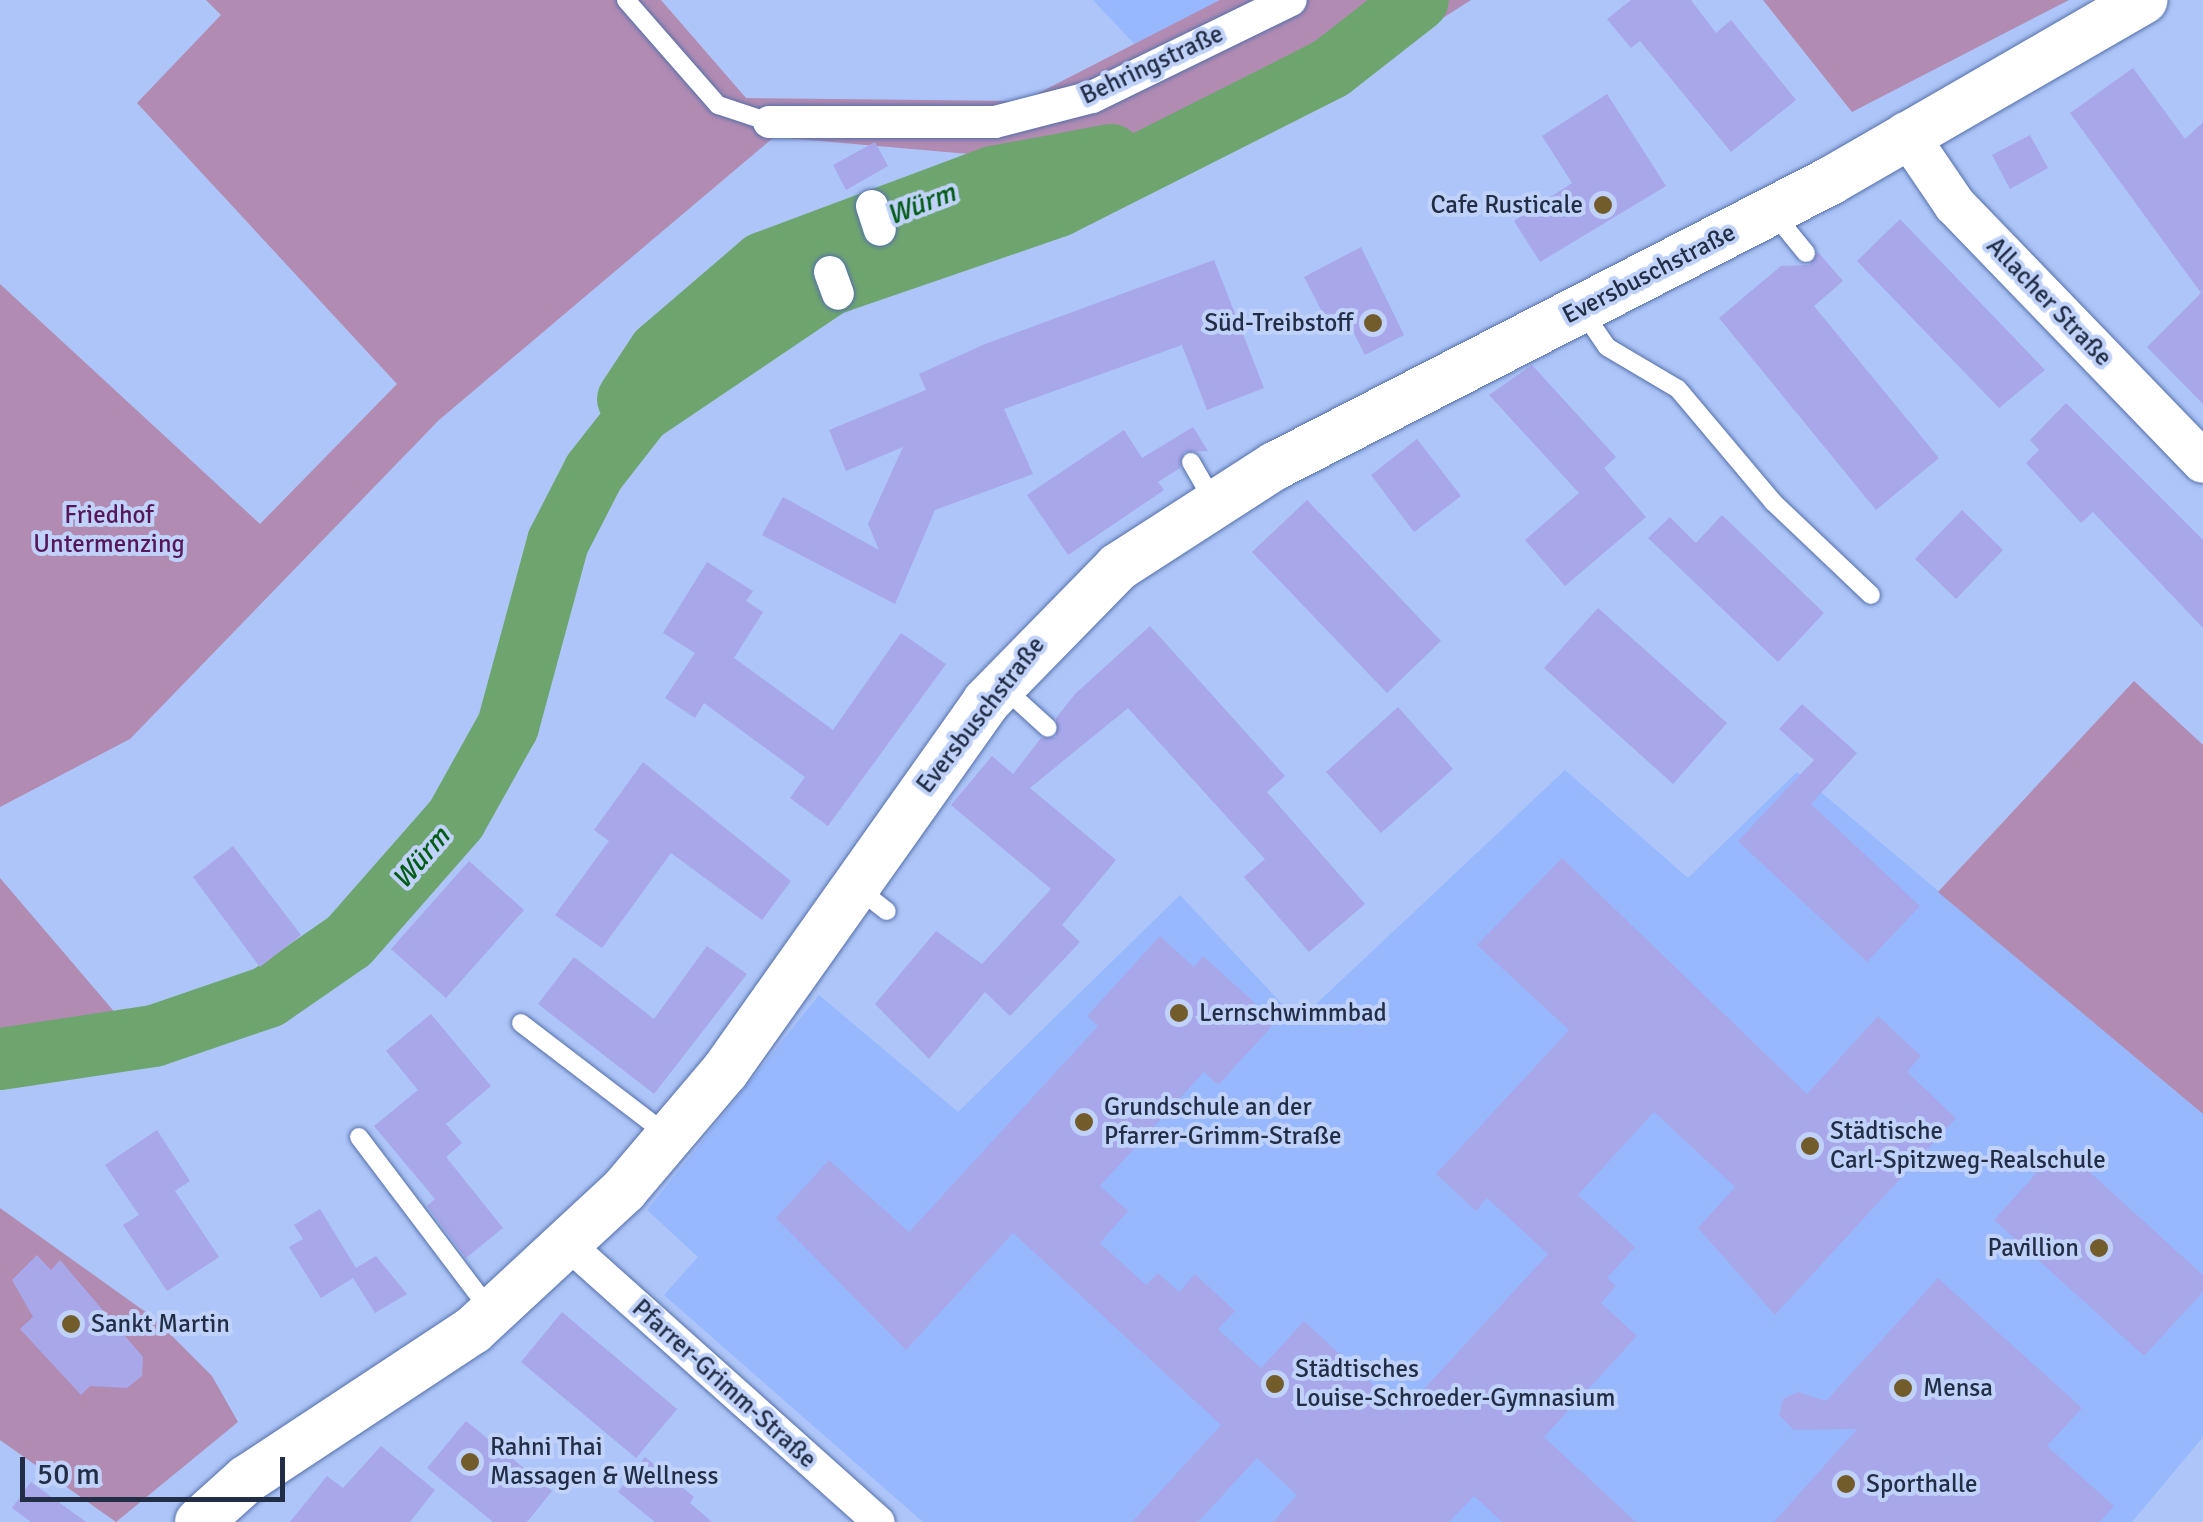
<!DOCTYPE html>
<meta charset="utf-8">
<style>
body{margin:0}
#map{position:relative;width:2203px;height:1522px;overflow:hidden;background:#adc5f8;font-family:Signika,sans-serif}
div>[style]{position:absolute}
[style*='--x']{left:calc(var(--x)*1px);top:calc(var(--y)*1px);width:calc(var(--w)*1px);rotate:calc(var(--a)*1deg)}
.built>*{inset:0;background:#98b8fe}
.green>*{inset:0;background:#b18bb2}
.river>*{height:62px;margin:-31px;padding:0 31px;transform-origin:31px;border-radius:31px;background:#6ea56f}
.building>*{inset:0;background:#a8a7ea}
.roads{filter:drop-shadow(0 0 2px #556fa9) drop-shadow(0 0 2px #556fa9)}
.service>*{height:18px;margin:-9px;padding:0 9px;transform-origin:9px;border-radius:9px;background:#fff}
.minor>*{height:32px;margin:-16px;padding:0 16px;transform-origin:16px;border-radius:16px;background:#fff}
.tertiary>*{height:42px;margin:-21px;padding:0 21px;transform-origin:21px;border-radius:21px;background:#fff}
.secondary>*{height:48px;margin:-24px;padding:0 24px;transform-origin:24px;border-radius:24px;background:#fff}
.dots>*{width:28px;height:28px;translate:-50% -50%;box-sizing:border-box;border:5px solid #c0d2f9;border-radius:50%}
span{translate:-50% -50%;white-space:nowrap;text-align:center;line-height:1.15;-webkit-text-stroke:8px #c0d2f9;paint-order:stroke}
.street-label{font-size:25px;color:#222d46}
.poi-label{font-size:25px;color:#222d46}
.right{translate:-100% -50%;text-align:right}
.left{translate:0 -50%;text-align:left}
.park-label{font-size:25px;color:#55165a}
.water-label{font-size:28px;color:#035c16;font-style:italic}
.scale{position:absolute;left:20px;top:1457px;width:265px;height:45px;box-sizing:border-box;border:5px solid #222d46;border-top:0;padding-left:12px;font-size:30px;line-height:35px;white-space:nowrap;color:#222d46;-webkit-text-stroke:8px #c0d2f9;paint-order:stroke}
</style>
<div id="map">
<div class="built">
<i style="clip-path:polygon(1093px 0,1220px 0,1137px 47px)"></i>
<i style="clip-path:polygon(1565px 770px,1688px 878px,1797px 772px,2203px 1114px,2203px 1437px,2132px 1522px,923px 1522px,664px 1295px,698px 1257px,647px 1210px,819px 995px,958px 1112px,1180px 895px,1298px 1021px)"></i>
</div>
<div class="green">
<i style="clip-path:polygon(206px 0,661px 0,746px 98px,1023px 101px,1220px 0,1471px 0,1344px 81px,1065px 209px,1028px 159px,774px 137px,439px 420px,130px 739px,0 807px,0 284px,260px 524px,397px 384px,137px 103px,221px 15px)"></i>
<i style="clip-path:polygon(1763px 0,2069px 0,1852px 112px)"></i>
<i style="clip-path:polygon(2134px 681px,2203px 745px,2203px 1114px,1938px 892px)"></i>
<i style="clip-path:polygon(0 878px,141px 1043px,0 1071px)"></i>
<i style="clip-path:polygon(0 1208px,154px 1318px,212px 1376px,238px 1422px,116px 1522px,0 1440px)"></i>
</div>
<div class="river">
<i style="--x:628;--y:399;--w:56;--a:-56.6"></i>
<i style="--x:659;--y:352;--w:137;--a:-40.6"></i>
<i style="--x:763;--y:263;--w:246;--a:-20.5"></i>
<i style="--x:993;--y:177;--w:120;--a:-10.6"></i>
<i style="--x:0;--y:1059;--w:156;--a:-8.5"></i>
<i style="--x:154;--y:1036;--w:120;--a:-18.9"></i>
<i style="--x:268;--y:997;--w:98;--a:-34.7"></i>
<i style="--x:349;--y:941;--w:162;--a:-48.7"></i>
<i style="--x:456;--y:819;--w:107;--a:-60.8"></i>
<i style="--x:508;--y:726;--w:191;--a:-74.8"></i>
<i style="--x:558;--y:542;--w:79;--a:-62.8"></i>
<i style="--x:594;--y:472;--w:76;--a:-51.9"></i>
<i style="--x:641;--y:412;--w:227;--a:-34"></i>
<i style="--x:829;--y:285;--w:242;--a:-19"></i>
<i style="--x:1058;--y:206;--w:306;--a:-26.8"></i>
<i style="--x:1331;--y:68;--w:110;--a:-38"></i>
</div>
<div class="building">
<i style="clip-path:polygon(1631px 0,1691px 0,1716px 33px,1731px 20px,1796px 100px,1731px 152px,1640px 41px,1631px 48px,1607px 19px)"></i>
<i style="clip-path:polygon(2133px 68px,2185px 139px,2203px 122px,2203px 404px,2147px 347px,2201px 293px,2070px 113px)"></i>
<i style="clip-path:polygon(1607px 94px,1666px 186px,1540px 262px,1514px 221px,1572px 183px,1542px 136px)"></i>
<i style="clip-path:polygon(2030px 135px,2048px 168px,2010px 189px,1992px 155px)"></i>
<i style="clip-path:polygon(875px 142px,888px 166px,846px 190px,833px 165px)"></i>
<i style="clip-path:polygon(1900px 219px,2045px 370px,1999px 408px,1857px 261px)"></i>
<i style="clip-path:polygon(1361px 247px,1404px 335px,1365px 355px,1345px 316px,1329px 325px,1304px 277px)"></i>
<i style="clip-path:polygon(1818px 252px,1843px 281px,1814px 306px,1939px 458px,1876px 510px,1719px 318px,1781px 266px,1809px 265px)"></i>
<i style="clip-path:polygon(1214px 260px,1264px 388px,1207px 410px,1182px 345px,1004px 409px,1033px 474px,935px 510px,895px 604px,762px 535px,783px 497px,879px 550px,868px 524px,903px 447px,846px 471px,829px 430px,926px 390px,919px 374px,985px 344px)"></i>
<i style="clip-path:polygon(1532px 365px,1616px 457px,1604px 468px,1646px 517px,1565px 586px,1525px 540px,1579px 493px,1489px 395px)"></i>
<i style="clip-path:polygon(2066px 403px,2203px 540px,2203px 628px,2093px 512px,2081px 523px,2026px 463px,2039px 450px,2030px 440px)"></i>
<i style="clip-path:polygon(1193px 427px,1208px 451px,1184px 452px,1180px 468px,1158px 482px,1164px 490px,1068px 555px,1027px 495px,1124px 430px,1142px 458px)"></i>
<i style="clip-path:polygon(1417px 439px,1461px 496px,1414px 532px,1371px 475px)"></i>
<i style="clip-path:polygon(1307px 500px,1441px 641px,1387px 693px,1252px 552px)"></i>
<i style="clip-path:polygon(1962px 510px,2003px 550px,1956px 599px,1915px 559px)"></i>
<i style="clip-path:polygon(1722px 515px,1824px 613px,1778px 662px,1648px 538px,1670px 517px,1696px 543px)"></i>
<i style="clip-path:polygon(707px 562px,753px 591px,746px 601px,763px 612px,734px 658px,833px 730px,901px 633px,946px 664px,828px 826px,790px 798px,805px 777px,704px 703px,695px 718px,665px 698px,695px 653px,663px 633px)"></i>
<i style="clip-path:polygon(1598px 608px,1727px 723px,1673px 784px,1544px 668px)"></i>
<i style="clip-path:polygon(1150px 626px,1285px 776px,1267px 792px,1365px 904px,1309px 952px,1244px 877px,1265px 859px,1128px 708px,1030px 788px,1116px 860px,1062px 925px,1080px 942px,1010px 1016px,985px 992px,929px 1059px,875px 1004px,936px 931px,982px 964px,1051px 889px,951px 805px,992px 756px,1013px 774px,1041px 738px,1056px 737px,1056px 718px,1075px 694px)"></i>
<i style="clip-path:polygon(1802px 704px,1857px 753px,1811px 804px,1920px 906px,1867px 962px,1738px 841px,1814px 760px,1779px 729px)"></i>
<i style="clip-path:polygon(1398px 707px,1453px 769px,1381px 833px,1326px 772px)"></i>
<i style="clip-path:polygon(643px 762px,791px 881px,762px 920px,671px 853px,602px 948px,555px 915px,609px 841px,594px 830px)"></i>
<i style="clip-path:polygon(233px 846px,301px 935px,260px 967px,193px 877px)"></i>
<i style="clip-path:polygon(1562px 858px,1807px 1094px,1878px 1016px,1921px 1056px,1907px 1072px,1956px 1118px,1775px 1315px,1698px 1228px,1735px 1187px,1654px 1112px,1578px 1195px,1635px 1247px,1607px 1278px,1616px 1286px,1601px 1303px,1637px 1336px,1544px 1437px,1636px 1522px,1502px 1522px,1474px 1496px,1449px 1522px,1273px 1522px,1297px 1495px,1257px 1458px,1198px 1522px,1132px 1522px,1221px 1425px,1013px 1233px,906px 1350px,776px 1218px,829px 1160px,909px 1232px,1098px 1026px,1087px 1016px,1160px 936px,1194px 967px,1203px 956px,1276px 1022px,1218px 1085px,1204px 1072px,1100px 1186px,1128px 1211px,1100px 1243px,1146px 1285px,1158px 1273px,1179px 1292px,1195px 1274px,1235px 1311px,1218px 1329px,1261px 1368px,1304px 1321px,1403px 1412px,1548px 1254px,1487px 1198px,1476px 1211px,1436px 1174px,1569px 1030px,1477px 945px)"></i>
<i style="clip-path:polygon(469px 861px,524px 910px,446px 998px,391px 949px)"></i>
<i style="clip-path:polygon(707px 946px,747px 974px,654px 1094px,538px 1004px,574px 957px,654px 1019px)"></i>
<i style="clip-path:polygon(431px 1014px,491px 1086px,446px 1124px,462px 1143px,446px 1157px,503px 1228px,466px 1258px,427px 1206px,435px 1199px,374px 1126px,418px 1090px,386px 1051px)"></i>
<i style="clip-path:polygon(157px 1130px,190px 1181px,175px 1191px,219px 1257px,167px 1291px,123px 1225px,139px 1215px,105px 1165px)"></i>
<i style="clip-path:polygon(2061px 1146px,2203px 1275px,2203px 1292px,2144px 1356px,1994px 1220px)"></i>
<i style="clip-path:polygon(320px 1209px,356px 1268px,376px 1256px,407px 1294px,375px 1313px,353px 1278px,321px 1298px,289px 1247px,303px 1239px,294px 1225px)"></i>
<i style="clip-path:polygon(37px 1255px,51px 1270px,60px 1260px,143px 1357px,142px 1376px,127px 1388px,90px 1386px,81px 1395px,20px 1329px,33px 1317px,12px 1280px)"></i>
<i style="clip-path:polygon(1938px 1278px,2082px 1408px,2047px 1446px,2114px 1506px,2100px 1522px,1774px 1522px,1857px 1429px,1794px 1430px,1779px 1415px,1783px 1399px,1798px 1392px,1826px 1401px)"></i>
<i style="clip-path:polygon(562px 1312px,677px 1409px,636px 1458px,521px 1362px)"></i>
<i style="clip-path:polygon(466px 1421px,552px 1491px,527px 1522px,493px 1522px,427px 1468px)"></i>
<i style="clip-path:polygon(381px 1446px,435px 1490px,410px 1522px,290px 1522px,327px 1476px,343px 1488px)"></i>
<i style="clip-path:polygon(645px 1457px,694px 1497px,690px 1503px,712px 1522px,655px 1522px,618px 1492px)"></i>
<i style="clip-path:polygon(31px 1482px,86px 1522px,31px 1522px,12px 1508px)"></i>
</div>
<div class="roads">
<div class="service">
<i style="--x:626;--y:0;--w:140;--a:48.8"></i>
<i style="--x:718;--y:105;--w:54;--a:18.4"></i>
<i style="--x:1775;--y:215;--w:49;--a:50.8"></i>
<i style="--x:1581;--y:309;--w:46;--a:55.6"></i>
<i style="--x:1607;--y:347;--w:82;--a:30.6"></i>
<i style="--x:1678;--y:389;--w:148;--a:49.9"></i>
<i style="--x:1773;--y:502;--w:135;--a:43.5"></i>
<i style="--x:1191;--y:462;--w:46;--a:60.1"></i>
<i style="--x:1004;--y:688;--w:59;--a:42.3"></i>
<i style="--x:856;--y:887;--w:39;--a:38"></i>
<i style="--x:521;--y:1023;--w:183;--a:37.4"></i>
<i style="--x:359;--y:1137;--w:216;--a:52.9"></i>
</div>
<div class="minor">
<i style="--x:769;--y:122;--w:226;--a:0"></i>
<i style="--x:995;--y:122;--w:100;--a:-14.5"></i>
<i style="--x:1092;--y:97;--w:221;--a:-26"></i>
<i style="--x:872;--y:206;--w:25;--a:72"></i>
<i style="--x:830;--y:272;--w:23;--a:70"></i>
<i style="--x:570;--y:1246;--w:414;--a:41.8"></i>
</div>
<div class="tertiary">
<i style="--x:1906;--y:133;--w:87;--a:55.8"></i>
<i style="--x:1955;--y:205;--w:357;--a:46"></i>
</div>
<div class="secondary">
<i style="--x:199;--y:1522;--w:64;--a:-41.9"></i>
<i style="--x:247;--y:1479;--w:271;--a:-33.4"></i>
<i style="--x:473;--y:1330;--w:206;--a:-42.8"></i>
<i style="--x:624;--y:1190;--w:156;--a:-49.7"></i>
<i style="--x:725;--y:1071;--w:452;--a:-54.7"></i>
<i style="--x:986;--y:702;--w:189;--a:-45.6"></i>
<i style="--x:1118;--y:567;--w:187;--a:-32.8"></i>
<i style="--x:1275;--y:466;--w:624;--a:-27.18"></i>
<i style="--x:1830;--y:181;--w:362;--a:-30"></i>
</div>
</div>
<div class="dots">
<i style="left:1603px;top:205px;background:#725c2b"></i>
<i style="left:1373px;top:323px;background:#725c2b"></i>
<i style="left:1179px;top:1013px;background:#725c2b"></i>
<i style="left:1084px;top:1122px;background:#725c2b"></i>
<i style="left:1810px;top:1146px;background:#725c2b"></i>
<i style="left:2099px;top:1248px;background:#725c2b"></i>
<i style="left:71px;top:1324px;background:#725c2b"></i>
<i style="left:1275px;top:1384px;background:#725c2b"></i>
<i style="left:1903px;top:1388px;background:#725c2b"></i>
<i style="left:470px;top:1462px;background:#725c2b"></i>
<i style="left:1846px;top:1484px;background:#725c2b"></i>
</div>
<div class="street-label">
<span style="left:1152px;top:65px;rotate:-25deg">Behringstraße</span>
<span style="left:1649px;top:274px;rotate:-27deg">Eversbuschstraße</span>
<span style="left:2049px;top:302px;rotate:46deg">Allacher Straße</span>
<span style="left:981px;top:715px;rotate:-52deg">Eversbuschstraße</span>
<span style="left:724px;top:1384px;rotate:42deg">Pfarrer-Grimm-Straße</span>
</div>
<div class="poi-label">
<span class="right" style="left:1583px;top:205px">Cafe Rusticale</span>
<span class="right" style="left:1353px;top:323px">Süd-Treibstoff</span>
<span class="left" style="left:1199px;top:1013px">Lernschwimmbad</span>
<span class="left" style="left:1104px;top:1122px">Grundschule an der<br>Pfarrer-Grimm-Straße</span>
<span class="left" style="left:1830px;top:1146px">Städtische<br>Carl-Spitzweg-Realschule</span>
<span class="right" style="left:2079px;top:1248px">Pavillion</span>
<span class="left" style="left:91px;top:1324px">Sankt Martin</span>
<span class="left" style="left:1295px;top:1384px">Städtisches<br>Louise-Schroeder-Gymnasium</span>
<span class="left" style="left:1923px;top:1388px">Mensa</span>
<span class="left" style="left:490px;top:1462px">Rahni Thai<br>Massagen &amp; Wellness</span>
<span class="left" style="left:1866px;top:1484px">Sporthalle</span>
</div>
<div class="park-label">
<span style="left:109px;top:530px">Friedhof<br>Untermenzing</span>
</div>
<div class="water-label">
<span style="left:921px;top:204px;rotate:-21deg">Würm</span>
<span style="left:421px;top:858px;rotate:-49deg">Würm</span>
</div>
<div class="scale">50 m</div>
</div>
